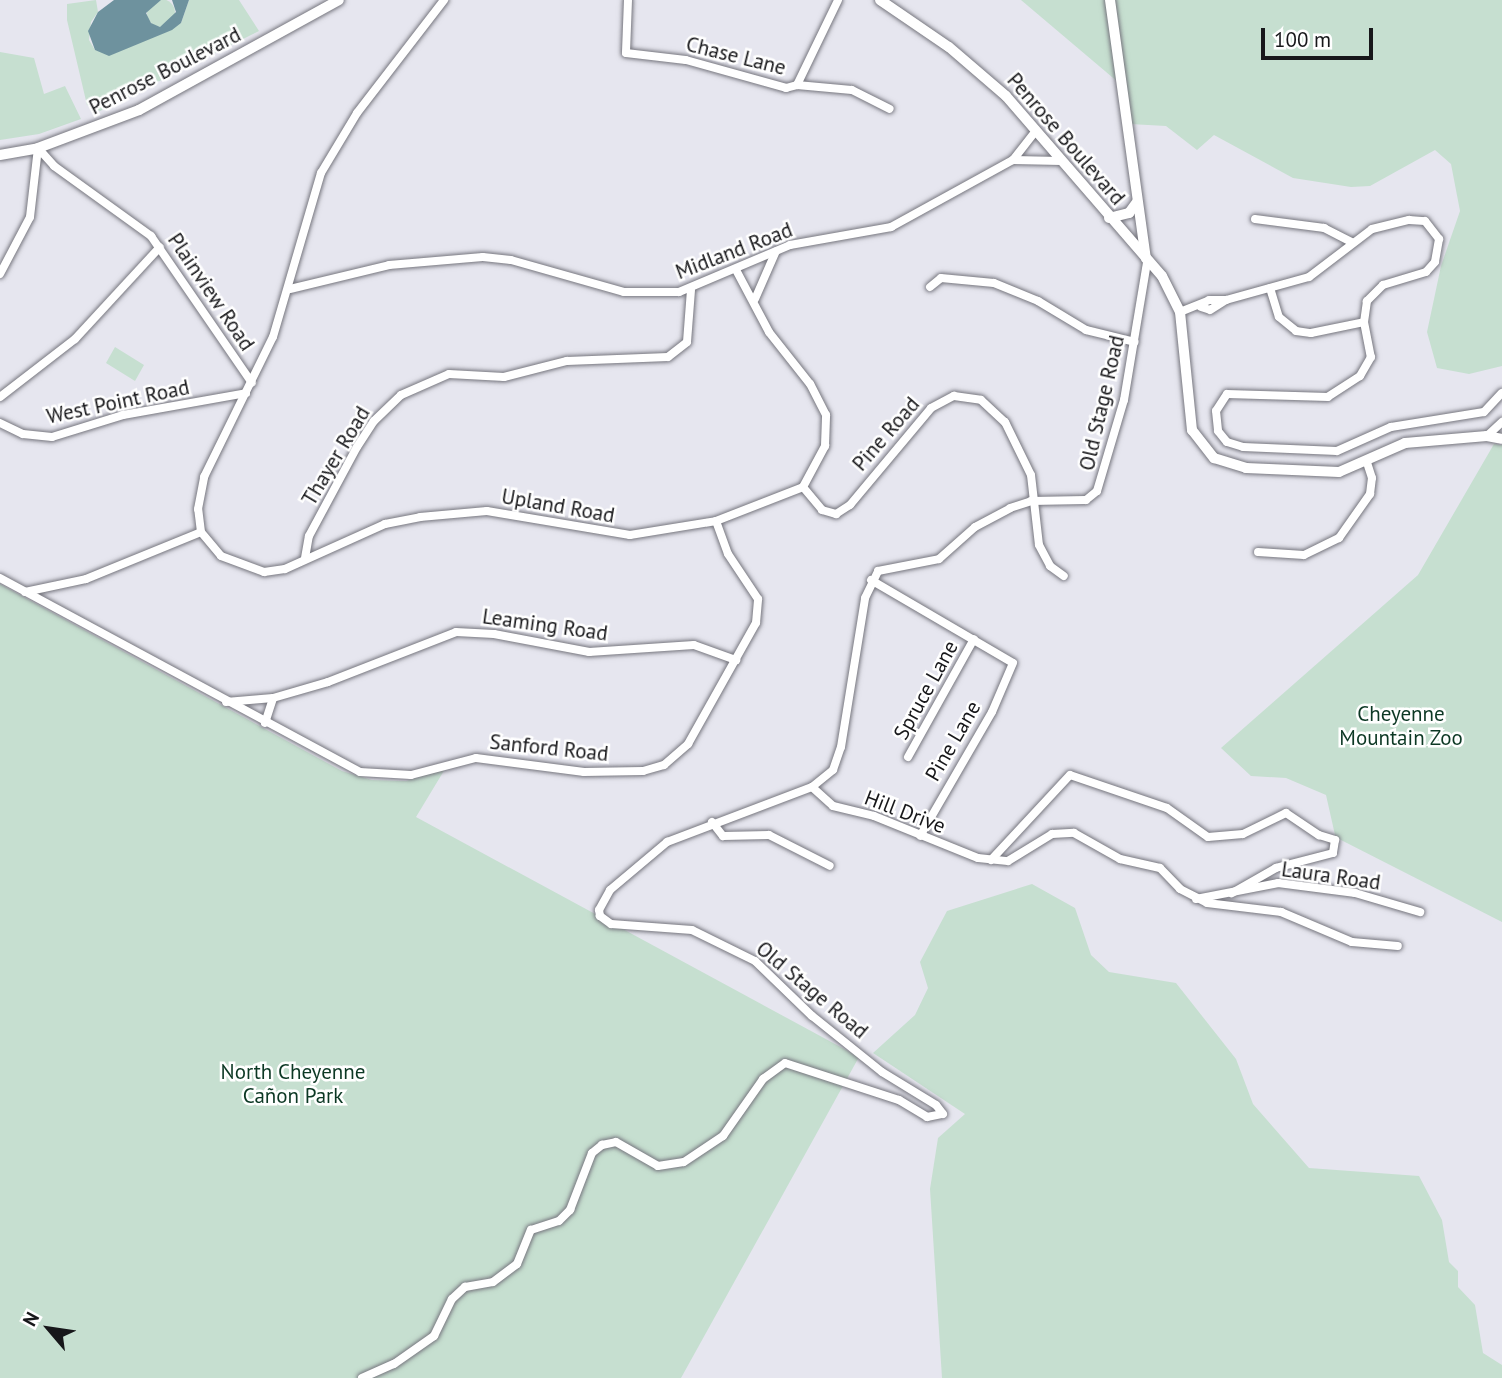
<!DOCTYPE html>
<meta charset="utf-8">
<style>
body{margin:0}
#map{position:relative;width:1502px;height:1378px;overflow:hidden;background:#e6e6ef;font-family:"PT Sans",sans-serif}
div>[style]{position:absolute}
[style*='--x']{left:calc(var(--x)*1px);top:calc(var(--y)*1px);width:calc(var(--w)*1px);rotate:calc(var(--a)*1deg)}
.green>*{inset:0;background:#c6dfd0}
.round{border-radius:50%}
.water>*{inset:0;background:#6e929e}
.roads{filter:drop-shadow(0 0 2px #76767e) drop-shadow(0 0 2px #76767e)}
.minor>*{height:8px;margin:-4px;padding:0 4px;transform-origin:4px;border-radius:4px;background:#fff}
.tertiary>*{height:10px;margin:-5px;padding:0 5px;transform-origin:5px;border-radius:5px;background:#fff}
span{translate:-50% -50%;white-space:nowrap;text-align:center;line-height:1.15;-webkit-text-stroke:5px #fff;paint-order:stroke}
.street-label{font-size:21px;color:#17171a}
.park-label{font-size:21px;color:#0c3824}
.north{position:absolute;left:14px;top:1294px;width:70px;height:70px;-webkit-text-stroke:5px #fff;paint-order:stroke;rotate:299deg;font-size:19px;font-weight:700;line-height:28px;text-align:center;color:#17171a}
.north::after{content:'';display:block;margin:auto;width:24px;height:32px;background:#17171a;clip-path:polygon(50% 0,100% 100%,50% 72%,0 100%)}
.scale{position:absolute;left:1261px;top:28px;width:112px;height:32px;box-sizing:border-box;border:4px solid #17171a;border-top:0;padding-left:9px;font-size:21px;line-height:24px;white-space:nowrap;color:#17171a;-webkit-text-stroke:5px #fff;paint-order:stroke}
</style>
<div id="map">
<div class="green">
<i class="round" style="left:147px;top:-1px;width:28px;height:28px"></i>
<i style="clip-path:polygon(96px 0,98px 12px,91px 22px,89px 40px,95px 50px,115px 53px,181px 23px,189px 0,239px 0,259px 31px,100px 111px,87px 105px,67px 20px,67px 4px)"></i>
<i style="clip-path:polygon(1021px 0,1502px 0,1502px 366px,1469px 374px,1437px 368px,1427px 332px,1441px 266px,1460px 211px,1451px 164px,1435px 150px,1370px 186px,1351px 187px,1293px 178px,1214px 135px,1197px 150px,1166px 126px,1130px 124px,1125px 88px)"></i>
<i style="clip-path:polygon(0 52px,34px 58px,44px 94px,65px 86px,81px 119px,39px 134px,0 140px)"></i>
<i style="clip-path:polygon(115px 347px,144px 365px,135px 381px,106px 363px)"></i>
<i style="clip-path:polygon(1494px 444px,1502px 445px,1502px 922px,1341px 840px,1335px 835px,1326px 795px,1286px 778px,1251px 776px,1221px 748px,1418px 575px)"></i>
<i style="clip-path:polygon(0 584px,342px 771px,372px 780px,406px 781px,445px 769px,416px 817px,859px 1057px,681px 1378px,0 1378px)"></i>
<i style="clip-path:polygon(1032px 884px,1075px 908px,1091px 955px,1109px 972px,1176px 983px,1236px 1059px,1253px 1104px,1309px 1168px,1419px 1176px,1442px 1220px,1449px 1262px,1458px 1271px,1458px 1287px,1475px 1305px,1483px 1353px,1502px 1365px,1502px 1378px,942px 1378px,930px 1189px,938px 1138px,965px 1114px,873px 1053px,915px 1015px,928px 988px,920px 962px,947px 911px)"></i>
</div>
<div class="water">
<i style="clip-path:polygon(114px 0,161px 0,146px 13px,151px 23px,160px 27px,176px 12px,172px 0,189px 0,181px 23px,172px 30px,109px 56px,95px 50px,88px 31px,98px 12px)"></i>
</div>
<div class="roads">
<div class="minor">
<i style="--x:628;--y:0;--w:53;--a:92.2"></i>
<i style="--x:626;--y:53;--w:60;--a:6.7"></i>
<i style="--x:686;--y:60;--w:104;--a:15.6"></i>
<i style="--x:786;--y:88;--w:11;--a:-15"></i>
<i style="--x:797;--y:85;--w:94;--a:-64.2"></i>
<i style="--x:797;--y:85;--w:55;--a:5.2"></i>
<i style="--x:852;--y:90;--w:42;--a:26.6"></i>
<i style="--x:38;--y:148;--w:24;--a:48"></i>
<i style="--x:54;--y:166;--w:120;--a:35.8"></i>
<i style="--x:151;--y:236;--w:178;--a:55.5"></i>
<i style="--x:1013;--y:160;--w:37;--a:-52"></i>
<i style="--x:1255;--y:219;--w:70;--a:7.4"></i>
<i style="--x:1324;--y:228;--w:31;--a:27"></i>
<i style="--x:0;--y:274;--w:64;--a:-62.2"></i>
<i style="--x:30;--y:217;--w:69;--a:-83.4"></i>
<i style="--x:930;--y:287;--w:14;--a:-39"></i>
<i style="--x:941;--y:278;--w:53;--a:5.4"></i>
<i style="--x:994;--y:283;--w:48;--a:22.2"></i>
<i style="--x:1038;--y:301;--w:56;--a:31.1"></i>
<i style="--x:1086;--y:330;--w:50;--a:13.8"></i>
<i style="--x:1270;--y:288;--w:30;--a:73"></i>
<i style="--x:1279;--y:317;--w:22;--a:39"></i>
<i style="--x:1296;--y:331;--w:15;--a:8"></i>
<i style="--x:1311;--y:333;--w:54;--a:-11.7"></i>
<i style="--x:290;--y:289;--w:102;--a:-13.6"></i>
<i style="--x:389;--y:265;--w:94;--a:-4.9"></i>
<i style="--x:483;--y:257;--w:28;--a:6"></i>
<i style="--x:511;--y:260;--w:117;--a:15.8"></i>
<i style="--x:624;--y:292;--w:55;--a:0"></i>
<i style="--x:679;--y:292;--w:121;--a:-22.9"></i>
<i style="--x:790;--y:245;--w:103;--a:-10.1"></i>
<i style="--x:891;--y:227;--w:139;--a:-28.8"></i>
<i style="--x:1013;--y:160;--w:48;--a:1.2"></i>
<i style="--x:755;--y:299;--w:52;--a:-66.4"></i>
<i style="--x:1201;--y:307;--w:9;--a:18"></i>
<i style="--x:1210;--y:310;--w:19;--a:-32"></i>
<i style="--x:1180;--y:312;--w:31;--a:-22"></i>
<i style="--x:1209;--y:300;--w:17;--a:0"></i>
<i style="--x:1226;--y:300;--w:86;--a:-15.5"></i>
<i style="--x:1309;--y:277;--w:79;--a:-37.3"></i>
<i style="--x:1372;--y:229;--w:38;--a:-14"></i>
<i style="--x:1409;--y:220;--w:16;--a:4"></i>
<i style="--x:1425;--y:221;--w:23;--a:52"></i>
<i style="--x:1439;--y:239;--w:23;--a:100"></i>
<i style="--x:1435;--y:262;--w:13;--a:132"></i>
<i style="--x:1426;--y:272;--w:45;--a:163.2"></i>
<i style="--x:1383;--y:285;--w:23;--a:135"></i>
<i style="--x:1367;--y:301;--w:21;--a:98"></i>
<i style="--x:1364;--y:322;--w:36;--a:79"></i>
<i style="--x:1371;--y:357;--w:22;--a:120"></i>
<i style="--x:1360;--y:376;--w:38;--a:147"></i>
<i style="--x:1328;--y:397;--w:101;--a:-178.3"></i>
<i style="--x:1227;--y:394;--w:20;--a:123"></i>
<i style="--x:1216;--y:411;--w:20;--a:84"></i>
<i style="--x:1218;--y:431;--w:14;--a:51"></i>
<i style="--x:1227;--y:442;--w:17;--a:17"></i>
<i style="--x:1243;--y:447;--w:94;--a:2.4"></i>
<i style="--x:1337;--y:451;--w:59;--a:-24"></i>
<i style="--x:1391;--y:427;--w:94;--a:-9.2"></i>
<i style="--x:1484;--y:412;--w:26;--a:-47"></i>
<i style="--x:0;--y:397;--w:95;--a:-37.7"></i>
<i style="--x:75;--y:339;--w:125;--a:-47.3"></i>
<i style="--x:0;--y:423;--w:25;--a:26"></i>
<i style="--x:23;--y:434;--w:29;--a:6"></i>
<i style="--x:52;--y:437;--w:74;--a:-17.2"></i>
<i style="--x:123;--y:415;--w:125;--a:-10.1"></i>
<i style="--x:1487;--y:436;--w:21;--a:-43"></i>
<i style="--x:803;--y:487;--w:30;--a:50"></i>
<i style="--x:822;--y:510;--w:15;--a:16"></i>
<i style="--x:836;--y:514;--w:17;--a:-33"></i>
<i style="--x:850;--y:505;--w:126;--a:-50.1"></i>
<i style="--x:931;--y:408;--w:26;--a:-28"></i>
<i style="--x:954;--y:396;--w:27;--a:8"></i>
<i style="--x:981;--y:400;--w:33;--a:43"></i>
<i style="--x:1005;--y:422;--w:59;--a:63.9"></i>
<i style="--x:1031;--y:475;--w:70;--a:83.5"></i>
<i style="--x:1039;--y:545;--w:24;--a:62"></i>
<i style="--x:1050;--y:566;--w:17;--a:36"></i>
<i style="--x:201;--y:532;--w:31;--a:50"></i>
<i style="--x:221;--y:556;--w:46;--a:20.4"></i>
<i style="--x:264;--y:572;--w:21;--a:-8"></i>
<i style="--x:285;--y:569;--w:110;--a:-24.2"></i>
<i style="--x:385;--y:524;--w:36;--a:-11"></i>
<i style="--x:420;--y:517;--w:67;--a:-5.1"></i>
<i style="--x:487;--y:511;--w:145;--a:9.5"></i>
<i style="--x:630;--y:535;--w:87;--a:-9.2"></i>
<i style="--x:716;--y:521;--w:93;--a:-21.3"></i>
<i style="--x:803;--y:487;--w:47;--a:-61.8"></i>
<i style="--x:825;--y:446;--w:31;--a:-88"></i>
<i style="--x:826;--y:415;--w:35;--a:-117"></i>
<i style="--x:810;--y:384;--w:66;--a:-128.3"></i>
<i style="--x:769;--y:332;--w:70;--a:-118"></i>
<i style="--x:1258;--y:552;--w:46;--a:3.7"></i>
<i style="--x:1304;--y:555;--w:39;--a:-26"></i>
<i style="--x:1339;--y:538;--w:54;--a:-54.8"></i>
<i style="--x:1370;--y:494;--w:16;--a:-83"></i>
<i style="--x:1372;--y:478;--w:16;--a:-108"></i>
<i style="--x:305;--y:558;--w:22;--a:-80"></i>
<i style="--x:309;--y:536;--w:101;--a:-61.7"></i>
<i style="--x:357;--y:447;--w:31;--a:-57"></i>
<i style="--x:374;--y:421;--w:37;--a:-44"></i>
<i style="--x:401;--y:395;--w:52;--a:-23.6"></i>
<i style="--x:449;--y:374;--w:55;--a:3.1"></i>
<i style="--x:504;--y:377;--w:65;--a:-14.3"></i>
<i style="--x:567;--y:361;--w:101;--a:-2.3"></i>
<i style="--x:668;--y:357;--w:24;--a:-38"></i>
<i style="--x:687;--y:342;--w:52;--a:-85.6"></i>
<i style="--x:0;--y:578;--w:409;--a:28.3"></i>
<i style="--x:360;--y:772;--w:51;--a:3.4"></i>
<i style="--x:411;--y:775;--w:67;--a:-14.7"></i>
<i style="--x:476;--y:758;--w:109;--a:7.4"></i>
<i style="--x:584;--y:772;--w:59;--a:-1"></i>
<i style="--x:643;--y:771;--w:22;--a:-16"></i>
<i style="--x:664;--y:765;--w:32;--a:-41"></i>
<i style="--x:688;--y:744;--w:139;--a:-60.7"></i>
<i style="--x:756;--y:623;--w:24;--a:-85"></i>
<i style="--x:758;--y:599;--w:54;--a:-123.7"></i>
<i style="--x:728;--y:554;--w:35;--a:-110"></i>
<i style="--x:871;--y:580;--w:164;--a:30.3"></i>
<i style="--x:1013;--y:663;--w:53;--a:113.2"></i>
<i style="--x:992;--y:712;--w:143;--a:120.1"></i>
<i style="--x:25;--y:592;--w:62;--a:-12"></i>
<i style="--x:86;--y:579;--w:124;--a:-22.2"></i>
<i style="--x:201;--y:532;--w:23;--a:-97"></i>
<i style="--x:198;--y:509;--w:33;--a:-79"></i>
<i style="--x:204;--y:477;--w:156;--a:-63.8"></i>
<i style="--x:273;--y:337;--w:171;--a:-73.7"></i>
<i style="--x:321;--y:173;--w:70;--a:-59"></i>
<i style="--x:357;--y:113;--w:143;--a:-52.4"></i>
<i style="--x:226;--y:702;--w:47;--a:-4.9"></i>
<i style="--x:273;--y:698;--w:57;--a:-16.2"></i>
<i style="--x:328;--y:682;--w:137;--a:-21.3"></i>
<i style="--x:456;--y:632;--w:38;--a:3"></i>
<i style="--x:494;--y:634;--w:97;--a:10.7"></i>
<i style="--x:589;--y:652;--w:105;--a:-3.8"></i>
<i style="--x:694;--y:645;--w:45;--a:19.7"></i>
<i style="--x:265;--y:723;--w:26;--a:-72"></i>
<i style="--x:908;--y:757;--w:135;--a:-60.8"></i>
<i style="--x:812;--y:787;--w:28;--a:42"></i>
<i style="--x:833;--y:806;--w:42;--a:13.7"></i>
<i style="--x:874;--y:816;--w:112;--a:22"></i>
<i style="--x:978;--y:858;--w:30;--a:6"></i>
<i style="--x:1008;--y:861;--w:52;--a:-31.5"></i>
<i style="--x:1052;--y:834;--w:22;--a:-3"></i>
<i style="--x:1074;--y:833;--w:53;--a:29.5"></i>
<i style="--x:1120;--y:859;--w:41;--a:12.7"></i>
<i style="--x:1160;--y:868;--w:29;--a:46"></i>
<i style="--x:1180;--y:889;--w:30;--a:27"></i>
<i style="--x:1207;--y:903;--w:75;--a:6.9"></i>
<i style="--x:1281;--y:912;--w:77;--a:22.9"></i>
<i style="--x:1352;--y:942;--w:46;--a:5"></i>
<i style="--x:712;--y:822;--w:18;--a:52"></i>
<i style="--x:723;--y:836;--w:46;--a:-1.2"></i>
<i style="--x:769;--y:835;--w:68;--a:26.9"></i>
<i style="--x:991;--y:860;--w:116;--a:-47.1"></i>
<i style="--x:1070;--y:775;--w:102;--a:18.8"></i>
<i style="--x:1167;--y:808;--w:50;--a:35.3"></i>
<i style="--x:1208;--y:837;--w:35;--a:-5"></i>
<i style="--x:1243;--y:834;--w:48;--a:-26"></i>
<i style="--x:1286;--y:813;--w:40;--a:34"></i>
<i style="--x:1319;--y:835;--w:17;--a:17"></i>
<i style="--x:1335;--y:840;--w:13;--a:99"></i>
<i style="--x:1333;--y:853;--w:59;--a:165.3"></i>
<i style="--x:1276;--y:868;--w:51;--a:150.4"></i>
<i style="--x:1196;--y:899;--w:84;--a:-11"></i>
<i style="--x:1278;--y:883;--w:78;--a:7.4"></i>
<i style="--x:1355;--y:893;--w:68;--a:16.3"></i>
<i style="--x:362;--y:1378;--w:35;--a:-24"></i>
<i style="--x:394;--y:1364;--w:49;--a:-35"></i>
<i style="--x:434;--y:1336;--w:41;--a:-64.1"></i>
<i style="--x:452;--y:1299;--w:18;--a:-43"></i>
<i style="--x:465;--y:1287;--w:28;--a:-10"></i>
<i style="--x:493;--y:1282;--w:30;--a:-37"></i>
<i style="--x:517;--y:1264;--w:37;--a:-68"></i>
<i style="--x:531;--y:1230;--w:29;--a:-18"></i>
<i style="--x:559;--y:1221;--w:16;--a:-45"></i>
<i style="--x:570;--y:1210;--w:61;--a:-68.9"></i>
<i style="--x:592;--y:1153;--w:13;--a:-39"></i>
<i style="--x:602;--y:1145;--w:14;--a:-12"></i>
<i style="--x:616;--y:1142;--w:48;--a:29.7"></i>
<i style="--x:658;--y:1166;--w:26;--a:-9"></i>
<i style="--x:684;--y:1162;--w:47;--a:-33.7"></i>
<i style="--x:723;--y:1136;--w:70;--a:-54.9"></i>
<i style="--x:763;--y:1079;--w:27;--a:-36"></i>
<i style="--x:785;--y:1063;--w:120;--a:18"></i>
<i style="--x:899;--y:1100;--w:33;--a:31"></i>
<i style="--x:927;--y:1117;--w:16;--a:-11"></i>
<i style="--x:943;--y:1114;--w:11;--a:-128"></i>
<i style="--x:936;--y:1105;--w:63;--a:-148.6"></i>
<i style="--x:882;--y:1072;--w:90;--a:-141.3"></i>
<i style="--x:812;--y:1016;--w:79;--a:-136"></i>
<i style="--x:755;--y:961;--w:70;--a:-153.8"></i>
<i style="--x:692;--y:930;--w:81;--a:-175.8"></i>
<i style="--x:611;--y:924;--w:14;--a:-144"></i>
<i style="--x:600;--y:916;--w:6;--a:-99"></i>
<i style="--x:599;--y:910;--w:23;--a:-61"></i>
<i style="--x:610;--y:890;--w:75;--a:-40.1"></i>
<i style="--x:667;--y:842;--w:155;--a:-20.8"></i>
<i style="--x:812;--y:787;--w:27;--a:-39"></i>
<i style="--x:833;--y:770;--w:24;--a:-71"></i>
<i style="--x:841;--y:747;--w:151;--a:-80.8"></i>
<i style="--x:865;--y:598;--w:30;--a:-64"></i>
<i style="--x:878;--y:571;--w:62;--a:-11.1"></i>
<i style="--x:939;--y:559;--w:48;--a:-41.6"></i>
<i style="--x:975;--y:527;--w:40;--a:-28"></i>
<i style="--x:1010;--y:508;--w:22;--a:-18"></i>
<i style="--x:1031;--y:501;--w:55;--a:-1"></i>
<i style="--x:1086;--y:500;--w:14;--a:-39"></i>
<i style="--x:1097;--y:491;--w:95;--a:-73.5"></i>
<i style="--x:1124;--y:400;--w:140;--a:-80.5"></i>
</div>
<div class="tertiary">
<i style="--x:880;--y:0;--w:83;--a:34.3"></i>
<i style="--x:949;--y:47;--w:75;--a:40.7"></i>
<i style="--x:1006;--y:96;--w:238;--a:49.1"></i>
<i style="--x:1162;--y:276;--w:40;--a:63.4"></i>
<i style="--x:1180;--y:312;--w:119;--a:84.2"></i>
<i style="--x:1192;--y:430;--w:36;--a:52"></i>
<i style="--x:1214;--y:458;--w:34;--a:17"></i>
<i style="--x:1246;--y:468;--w:93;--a:2.5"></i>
<i style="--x:1339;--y:472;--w:72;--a:-23.7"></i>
<i style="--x:1405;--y:443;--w:82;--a:-4.9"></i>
<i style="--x:1487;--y:436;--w:15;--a:11"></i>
<i style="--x:1110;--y:0;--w:261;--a:82.1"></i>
<i style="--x:0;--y:155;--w:39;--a:-10"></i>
<i style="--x:38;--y:148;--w:108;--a:-20.6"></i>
<i style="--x:139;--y:110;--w:228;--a:-28.8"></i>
<i style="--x:1109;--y:218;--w:21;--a:-14"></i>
<i style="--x:1129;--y:213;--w:14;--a:-54"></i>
</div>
</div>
<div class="street-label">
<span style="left:736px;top:56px;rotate:14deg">Chase Lane</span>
<span style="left:165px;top:71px;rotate:-27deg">Penrose Boulevard</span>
<span style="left:1066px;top:139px;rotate:49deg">Penrose Boulevard</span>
<span style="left:734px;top:251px;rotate:-21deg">Midland Road</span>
<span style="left:211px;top:292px;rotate:56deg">Plainview Road</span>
<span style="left:118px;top:402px;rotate:-12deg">West Point Road</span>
<span style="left:1102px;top:403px;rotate:-77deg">Old Stage Road</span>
<span style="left:886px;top:434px;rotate:-49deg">Pine Road</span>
<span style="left:336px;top:456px;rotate:-59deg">Thayer Road</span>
<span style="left:558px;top:506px;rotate:10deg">Upland Road</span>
<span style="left:545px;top:625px;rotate:8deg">Leaming Road</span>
<span style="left:926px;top:690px;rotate:-61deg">Spruce Lane</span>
<span style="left:953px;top:741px;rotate:-60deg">Pine Lane</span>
<span style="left:549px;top:748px;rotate:6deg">Sanford Road</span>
<span style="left:905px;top:812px;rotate:21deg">Hill Drive</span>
<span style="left:1331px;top:876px;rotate:8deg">Laura Road</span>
<span style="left:812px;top:990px;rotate:40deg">Old Stage Road</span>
</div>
<div class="park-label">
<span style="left:1401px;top:726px">Cheyenne<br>Mountain Zoo</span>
<span style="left:293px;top:1084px">North Cheyenne<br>Cañon Park</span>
</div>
<div class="north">N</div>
<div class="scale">100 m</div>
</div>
